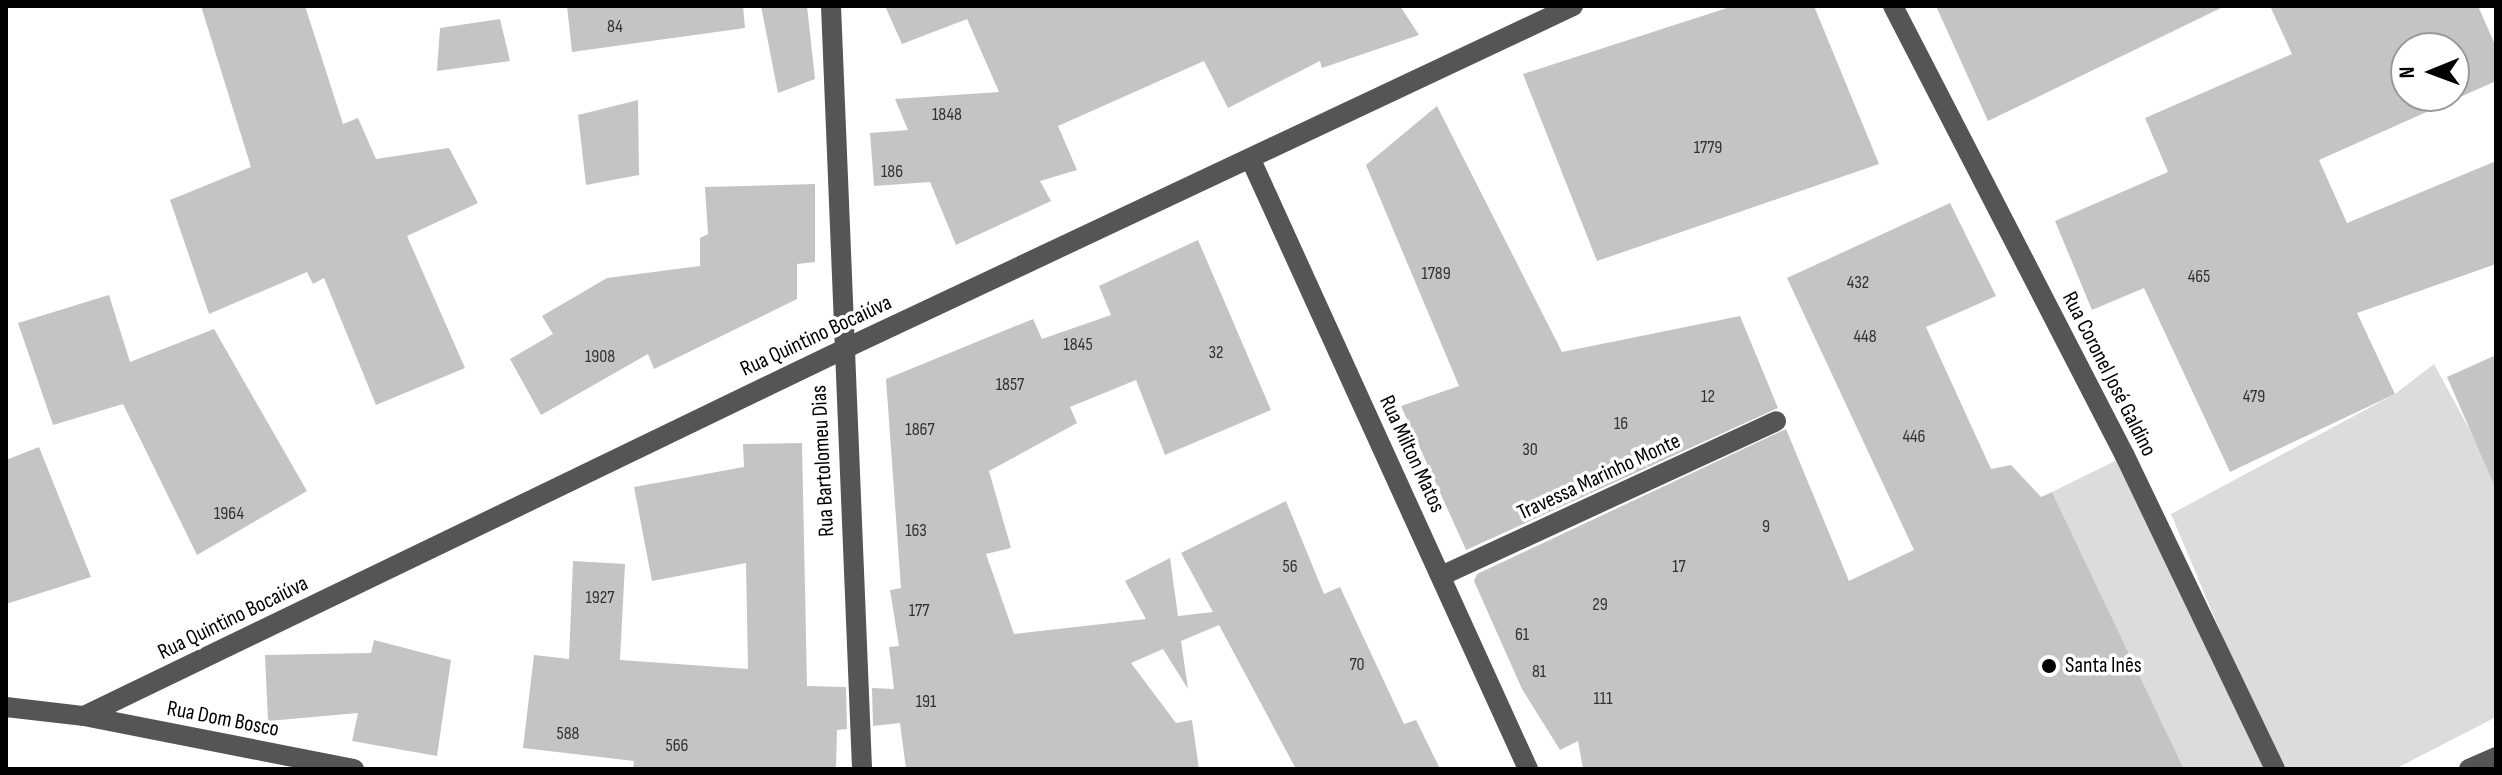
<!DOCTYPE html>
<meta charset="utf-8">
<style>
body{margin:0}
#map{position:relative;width:2502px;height:775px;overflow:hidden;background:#fff;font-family:"Sofia Sans Condensed",sans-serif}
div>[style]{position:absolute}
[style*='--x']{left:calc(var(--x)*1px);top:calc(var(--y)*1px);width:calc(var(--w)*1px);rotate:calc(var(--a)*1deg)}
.green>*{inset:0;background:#dcdcdc}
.building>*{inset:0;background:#c4c4c4}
.minor>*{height:20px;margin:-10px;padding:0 10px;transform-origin:10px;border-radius:10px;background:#555}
.dots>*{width:22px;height:22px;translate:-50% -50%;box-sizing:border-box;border:4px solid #fff;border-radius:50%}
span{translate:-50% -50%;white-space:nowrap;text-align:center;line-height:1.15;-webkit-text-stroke:7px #fff;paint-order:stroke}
.number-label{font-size:18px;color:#313131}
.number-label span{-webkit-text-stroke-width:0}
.street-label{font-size:22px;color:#000}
.poi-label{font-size:22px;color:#000}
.left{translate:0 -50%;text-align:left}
.frame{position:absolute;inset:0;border:8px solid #000;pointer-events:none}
.north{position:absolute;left:2390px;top:32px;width:80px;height:80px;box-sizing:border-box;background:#fff;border:2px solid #999;border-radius:50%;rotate:269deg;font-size:22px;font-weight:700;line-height:32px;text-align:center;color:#000}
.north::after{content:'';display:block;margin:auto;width:28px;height:36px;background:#000;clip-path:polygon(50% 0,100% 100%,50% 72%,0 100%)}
</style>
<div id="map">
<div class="green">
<i style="clip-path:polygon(2434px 364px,2496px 478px,2496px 717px,2395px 769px,2278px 769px,2171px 514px,2395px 394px)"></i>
<i style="clip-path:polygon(2125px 456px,2275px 769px,2184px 769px,2052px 492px)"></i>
</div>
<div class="building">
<i style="clip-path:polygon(201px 6px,305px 6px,343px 124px,358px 118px,376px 159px,449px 148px,478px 203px,407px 236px,465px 368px,376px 405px,324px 278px,313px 284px,307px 272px,209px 314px,170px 200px,251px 167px)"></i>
<i style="clip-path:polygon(567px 6px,743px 6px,745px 28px,572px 52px)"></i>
<i style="clip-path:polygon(761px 6px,807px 6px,815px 79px,778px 93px)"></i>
<i style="clip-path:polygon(885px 6px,1400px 6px,1419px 35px,1322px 68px,1320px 61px,1228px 108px,1204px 61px,1058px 126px,1077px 170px,1040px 181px,1051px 201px,956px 245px,930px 182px,874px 186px,870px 133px,908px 130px,895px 99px,999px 92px,967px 19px,902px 44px)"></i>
<i style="clip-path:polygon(1733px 6px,1814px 6px,1879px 164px,1597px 261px,1523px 74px)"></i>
<i style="clip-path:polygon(1936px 6px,2225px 6px,1988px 121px)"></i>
<i style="clip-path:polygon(evenodd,2270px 6px,2478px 6px,2496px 47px,2496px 81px,2319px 160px,2347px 223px,2496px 161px,2496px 264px,2357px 313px,2395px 394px,2230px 472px,2144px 288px,2092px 310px,2055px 221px,2168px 172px,2145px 118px,2292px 54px,2270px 6px,2406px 48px,2454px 48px,2454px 96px,2406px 96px,2406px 48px)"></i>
<i style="clip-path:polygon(500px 19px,510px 61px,437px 71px,440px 28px)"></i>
<i style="clip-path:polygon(638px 100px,639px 175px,586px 185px,578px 115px)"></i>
<i style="clip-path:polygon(1437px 106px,1562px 352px,1740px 316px,1778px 408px,1466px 550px,1401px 406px,1459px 386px,1366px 165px)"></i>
<i style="clip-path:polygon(815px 184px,815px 262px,797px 264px,797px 299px,654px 369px,648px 354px,541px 415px,510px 359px,553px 334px,542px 316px,607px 278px,700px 266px,700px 238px,708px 234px,705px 187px)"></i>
<i style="clip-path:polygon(1950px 203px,1996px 296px,1926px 327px,1991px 469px,2011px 465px,2041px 497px,2052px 492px,2184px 769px,1583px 769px,1578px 741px,1560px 750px,1522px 689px,1474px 581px,1477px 574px,1786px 429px,1849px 581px,1914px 550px,1787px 278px)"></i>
<i style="clip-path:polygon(1198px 240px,1271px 410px,1165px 455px,1136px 380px,1070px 407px,1077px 423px,989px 471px,1011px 548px,986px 554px,1014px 634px,1146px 619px,1125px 581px,1170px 558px,1178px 616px,1213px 612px,1181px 553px,1286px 501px,1324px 594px,1340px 587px,1404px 724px,1416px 720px,1440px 769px,1296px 769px,1219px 625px,1181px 641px,1188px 689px,1163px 649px,1131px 663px,1176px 723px,1192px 720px,1199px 769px,906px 769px,900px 723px,873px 726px,872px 688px,894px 689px,889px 647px,899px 646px,890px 590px,901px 588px,886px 379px,1033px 319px,1042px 339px,1111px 315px,1099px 286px)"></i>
<i style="clip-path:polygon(109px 295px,130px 362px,214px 329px,307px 491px,197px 555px,123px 404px,53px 425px,18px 323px)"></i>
<i style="clip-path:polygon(2496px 355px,2496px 489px,2447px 377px)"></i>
<i style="clip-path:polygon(802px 443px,807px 686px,846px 687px,847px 729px,837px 730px,836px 769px,633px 769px,634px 761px,523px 748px,534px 655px,569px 659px,573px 561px,625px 564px,620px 660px,748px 669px,746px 563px,652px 581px,634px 487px,744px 467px,743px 444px)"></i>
<i style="clip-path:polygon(39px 447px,91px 577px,6px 604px,6px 460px)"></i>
<i style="clip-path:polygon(374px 640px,451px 660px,437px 756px,352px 741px,358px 713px,268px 721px,265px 655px,371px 653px)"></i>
</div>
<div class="minor">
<i style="--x:831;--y:6;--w:764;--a:87.67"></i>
<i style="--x:1893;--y:6;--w:506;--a:62.73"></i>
<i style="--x:2125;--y:456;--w:347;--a:64.4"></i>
<i style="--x:1251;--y:160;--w:669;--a:65.54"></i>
<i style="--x:1441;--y:576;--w:369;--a:-24.8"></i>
<i style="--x:6;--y:707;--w:79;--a:6.6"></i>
<i style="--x:84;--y:716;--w:275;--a:11.1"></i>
<i style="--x:84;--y:716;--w:842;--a:-25.77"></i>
<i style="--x:842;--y:350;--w:808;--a:-25.2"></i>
<i style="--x:2469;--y:769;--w:30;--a:-24"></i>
</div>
<div class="dots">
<i style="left:2049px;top:666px;background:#000"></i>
</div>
<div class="number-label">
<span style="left:615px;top:27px">84</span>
<span style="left:947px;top:115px">1848</span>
<span style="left:1708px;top:148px">1779</span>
<span style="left:892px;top:172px">186</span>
<span style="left:1436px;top:274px">1789</span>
<span style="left:2199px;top:277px">465</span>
<span style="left:1858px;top:283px">432</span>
<span style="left:1865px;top:337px">448</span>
<span style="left:1078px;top:345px">1845</span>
<span style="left:1216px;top:353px">32</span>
<span style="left:600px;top:357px">1908</span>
<span style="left:1010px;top:385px">1857</span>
<span style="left:1708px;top:397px">12</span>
<span style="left:2254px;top:397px">479</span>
<span style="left:1621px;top:424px">16</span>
<span style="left:920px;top:430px">1867</span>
<span style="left:1914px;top:437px">446</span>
<span style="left:1530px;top:450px">30</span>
<span style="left:229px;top:514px">1964</span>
<span style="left:1766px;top:527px">9</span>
<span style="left:916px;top:531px">163</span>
<span style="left:1290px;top:567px">56</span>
<span style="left:1679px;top:567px">17</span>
<span style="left:600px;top:598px">1927</span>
<span style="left:1600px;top:605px">29</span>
<span style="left:919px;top:611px">177</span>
<span style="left:1522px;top:635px">61</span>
<span style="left:1357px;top:665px">70</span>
<span style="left:1539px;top:672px">81</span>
<span style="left:1603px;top:699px">111</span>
<span style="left:926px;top:702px">191</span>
<span style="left:568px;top:734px">588</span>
<span style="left:677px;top:746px">566</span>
</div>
<div class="street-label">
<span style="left:816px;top:336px;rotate:-25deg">Rua Quintino Bocaiúva</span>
<span style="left:2109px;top:374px;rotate:63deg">Rua Coronel José Galdino</span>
<span style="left:1412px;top:454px;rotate:65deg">Rua Milton Matos</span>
<span style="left:823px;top:461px;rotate:-93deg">Rua Bartolomeu Dias</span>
<span style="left:1599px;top:477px;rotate:-25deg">Travessa Marinho Monte</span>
<span style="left:233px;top:618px;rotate:-26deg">Rua Quintino Bocaiúva</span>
<span style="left:223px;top:719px;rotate:11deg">Rua Dom Bosco</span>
</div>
<div class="poi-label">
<span class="left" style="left:2065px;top:666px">Santa Inês</span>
</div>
<div class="frame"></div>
<div class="north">N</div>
</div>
